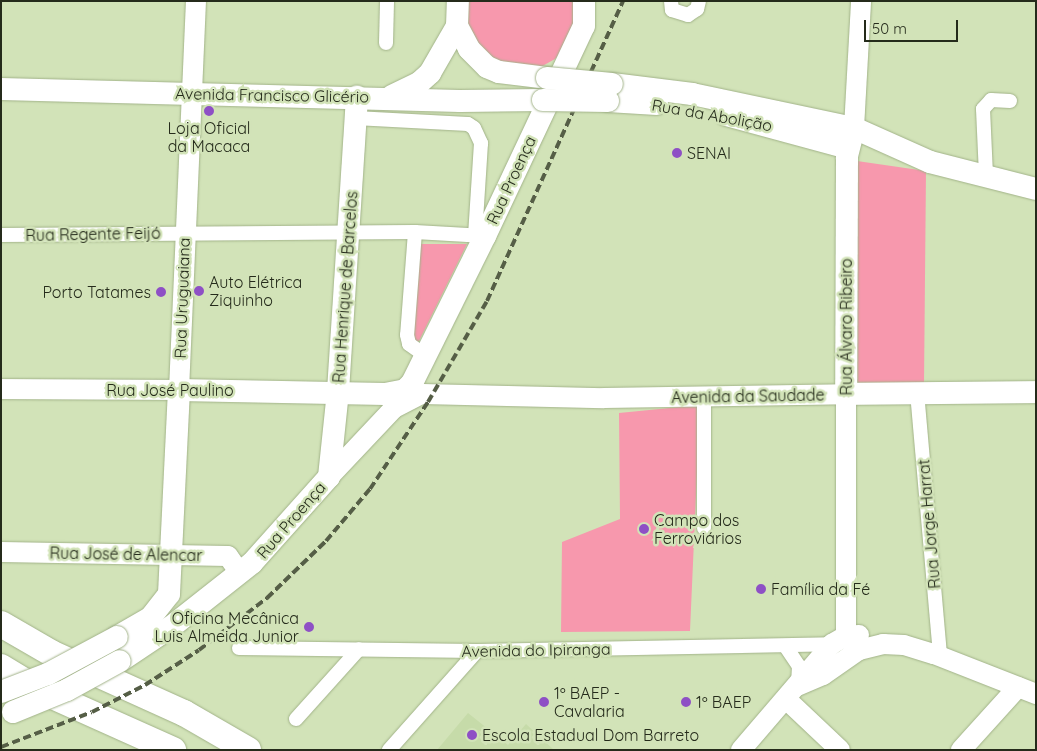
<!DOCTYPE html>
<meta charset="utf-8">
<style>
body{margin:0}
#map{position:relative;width:1037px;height:751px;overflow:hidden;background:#d2e3b8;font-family:Quicksand,sans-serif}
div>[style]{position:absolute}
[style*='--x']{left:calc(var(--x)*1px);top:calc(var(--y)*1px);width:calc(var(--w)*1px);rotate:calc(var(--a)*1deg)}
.built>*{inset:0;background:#c6dba9}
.green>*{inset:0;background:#f798ad}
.roads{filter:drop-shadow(0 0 1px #a2b389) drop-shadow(0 0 1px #a2b389)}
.street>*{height:14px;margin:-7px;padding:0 7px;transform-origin:7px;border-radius:7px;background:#fff}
.secondary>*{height:20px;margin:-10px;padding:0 10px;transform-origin:10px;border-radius:10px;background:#fff}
.primary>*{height:22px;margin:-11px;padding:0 11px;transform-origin:11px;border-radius:11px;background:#fff}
.highway>*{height:26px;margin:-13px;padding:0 13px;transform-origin:13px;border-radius:13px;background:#fff}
.rail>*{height:4px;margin-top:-2px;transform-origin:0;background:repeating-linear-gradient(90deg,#555e46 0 8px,transparent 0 12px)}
.bridges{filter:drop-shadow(0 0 1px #a2b389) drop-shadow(0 0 1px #a2b389)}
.primary-bridge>*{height:22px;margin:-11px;padding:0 11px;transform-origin:11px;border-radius:11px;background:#fff}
.dots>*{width:14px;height:14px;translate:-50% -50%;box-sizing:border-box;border:2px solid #d2e3b8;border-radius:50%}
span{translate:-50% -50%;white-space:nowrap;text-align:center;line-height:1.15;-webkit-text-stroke:5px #d2e3b8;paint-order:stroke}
.street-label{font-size:16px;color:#252b1b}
.poi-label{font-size:16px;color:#252b1b}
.left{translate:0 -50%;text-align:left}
.right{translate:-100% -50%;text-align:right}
.frame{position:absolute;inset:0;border:2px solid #252b1b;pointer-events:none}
.scale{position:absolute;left:864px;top:20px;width:94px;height:22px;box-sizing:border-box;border:2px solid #252b1b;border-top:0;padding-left:6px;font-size:15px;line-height:18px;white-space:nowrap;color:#252b1b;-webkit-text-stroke:4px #d2e3b8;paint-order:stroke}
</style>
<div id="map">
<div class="built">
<i style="clip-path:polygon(468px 713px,508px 745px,526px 724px,554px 750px,437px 750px)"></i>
</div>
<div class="green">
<i style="clip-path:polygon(465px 1px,575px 1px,577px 8px,568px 45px,555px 59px,537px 69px,503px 69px,466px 33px)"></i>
<i style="clip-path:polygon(857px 161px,926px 171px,924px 385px,852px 385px)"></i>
<i style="clip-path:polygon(418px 244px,467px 244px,419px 341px,410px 341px)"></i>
<i style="clip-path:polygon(700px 405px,690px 631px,561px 632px,562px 542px,620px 519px,619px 413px)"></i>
</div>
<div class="roads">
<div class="street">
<i style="--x:671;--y:1;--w:9;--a:84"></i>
<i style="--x:672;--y:10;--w:17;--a:17"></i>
<i style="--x:688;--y:15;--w:11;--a:-34"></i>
<i style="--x:697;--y:9;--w:8;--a:-76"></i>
<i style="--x:386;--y:43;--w:42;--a:-88.6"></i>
<i style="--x:355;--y:118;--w:113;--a:3"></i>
<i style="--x:468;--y:124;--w:7;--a:34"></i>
<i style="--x:474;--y:128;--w:17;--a:65"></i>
<i style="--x:481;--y:143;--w:92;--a:93.7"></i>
<i style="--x:986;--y:175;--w:66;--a:-92.6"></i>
<i style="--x:983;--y:109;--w:12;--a:-48"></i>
<i style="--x:991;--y:100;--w:19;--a:3"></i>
<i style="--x:415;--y:232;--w:103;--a:94.4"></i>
<i style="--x:407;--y:335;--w:9;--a:77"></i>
<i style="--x:409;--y:344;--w:19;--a:35"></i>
<i style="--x:1;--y:235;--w:414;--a:-0.4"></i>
<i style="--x:415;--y:232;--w:70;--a:3.3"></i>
<i style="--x:917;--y:392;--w:266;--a:85"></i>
<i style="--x:704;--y:528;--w:130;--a:-90"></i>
<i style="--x:786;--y:647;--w:23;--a:56"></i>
<i style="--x:799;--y:666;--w:18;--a:93"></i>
<i style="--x:239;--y:648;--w:238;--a:0.7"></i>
<i style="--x:477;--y:651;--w:355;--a:-1.1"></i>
<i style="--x:296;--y:719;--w:94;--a:-48"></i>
<i style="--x:389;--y:750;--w:132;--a:-48.4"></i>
</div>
<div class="secondary">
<i style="--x:854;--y:128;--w:127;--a:-86.8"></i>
<i style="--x:1;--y:389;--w:178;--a:0.3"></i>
<i style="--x:179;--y:390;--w:389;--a:-87.5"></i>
<i style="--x:329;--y:477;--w:95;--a:-46.7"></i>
<i style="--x:394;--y:408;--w:31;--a:-27"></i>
<i style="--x:422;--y:394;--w:182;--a:1.3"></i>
<i style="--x:604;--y:398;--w:242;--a:-0.9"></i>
<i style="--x:846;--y:394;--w:242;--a:90"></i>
<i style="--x:846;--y:636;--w:19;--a:47"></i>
<i style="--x:1;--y:552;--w:227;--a:1"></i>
<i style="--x:228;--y:556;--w:21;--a:55"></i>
<i style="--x:797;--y:686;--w:28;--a:-23"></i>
<i style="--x:823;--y:675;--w:44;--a:-34.8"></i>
<i style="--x:859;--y:650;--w:25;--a:-14"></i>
<i style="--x:883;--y:644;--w:21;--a:3"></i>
<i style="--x:904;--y:645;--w:31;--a:17"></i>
<i style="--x:934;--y:654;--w:110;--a:21.4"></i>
<i style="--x:786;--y:699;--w:74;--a:43.4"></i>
<i style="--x:741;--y:750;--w:140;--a:-49.4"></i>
<i style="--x:832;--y:644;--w:16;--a:-30"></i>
<i style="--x:846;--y:636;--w:13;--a:-4"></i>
<i style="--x:961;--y:750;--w:85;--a:-47.9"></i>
</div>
<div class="primary">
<i style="--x:457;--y:26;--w:26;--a:62"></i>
<i style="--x:469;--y:49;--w:25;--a:45"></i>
<i style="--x:487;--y:67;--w:13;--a:23"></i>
<i style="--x:499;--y:72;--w:48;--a:7.1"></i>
<i style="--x:612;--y:84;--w:81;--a:7.1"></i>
<i style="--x:692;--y:94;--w:166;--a:11.9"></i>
<i style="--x:854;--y:128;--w:83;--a:24.1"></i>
<i style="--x:930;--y:162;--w:109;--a:14.3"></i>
<i style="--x:1;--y:89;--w:459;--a:1.5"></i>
<i style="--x:460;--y:101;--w:83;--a:-0.7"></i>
<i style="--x:392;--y:96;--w:30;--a:-26"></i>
<i style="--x:419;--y:83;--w:15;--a:-42"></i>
<i style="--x:430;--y:73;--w:54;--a:-60.1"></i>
<i style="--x:457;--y:26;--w:25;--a:-88"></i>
<i style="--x:608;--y:101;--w:49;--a:3.5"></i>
<i style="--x:726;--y:115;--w:126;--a:15.1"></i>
<i style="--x:854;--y:128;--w:30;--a:104"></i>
<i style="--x:847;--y:157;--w:237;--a:90.2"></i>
<i style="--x:846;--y:394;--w:190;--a:-0.6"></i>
<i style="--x:169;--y:594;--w:204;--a:-87.2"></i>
<i style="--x:179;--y:390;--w:206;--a:1.1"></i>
<i style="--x:385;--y:394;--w:20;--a:-11"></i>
<i style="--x:405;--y:390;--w:10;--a:-45"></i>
<i style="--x:412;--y:383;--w:164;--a:-63.6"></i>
<i style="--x:485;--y:236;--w:232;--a:-64.8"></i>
<i style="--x:584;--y:26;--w:25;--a:-90"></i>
<i style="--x:117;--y:637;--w:39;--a:-30"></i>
<i style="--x:151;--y:617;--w:29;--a:-52"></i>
<i style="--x:120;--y:661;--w:61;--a:-33.7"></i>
<i style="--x:171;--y:627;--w:103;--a:-38.3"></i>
<i style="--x:252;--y:563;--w:115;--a:-48.2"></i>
<i style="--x:329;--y:477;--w:86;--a:-84"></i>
<i style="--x:338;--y:391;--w:295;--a:-86.3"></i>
</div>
<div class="highway">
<i style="--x:1;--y:624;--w:58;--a:30.1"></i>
<i style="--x:51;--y:653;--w:146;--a:24.3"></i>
<i style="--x:184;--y:713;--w:74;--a:30"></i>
<i style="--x:1;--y:667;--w:44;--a:31.2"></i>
<i style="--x:39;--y:690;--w:147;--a:24.1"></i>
</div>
</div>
<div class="rail">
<i style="--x:1;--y:747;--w:97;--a:-21"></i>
<i style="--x:92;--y:712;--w:59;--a:-27"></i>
<i style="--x:145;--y:685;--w:64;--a:-32.9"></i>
<i style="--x:199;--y:650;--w:86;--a:-37.4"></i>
<i style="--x:267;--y:598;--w:82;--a:-44"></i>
<i style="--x:326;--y:541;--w:68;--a:-49.8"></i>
<i style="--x:370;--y:489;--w:105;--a:-56.3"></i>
<i style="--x:428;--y:402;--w:117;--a:-59.7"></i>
<i style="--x:487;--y:301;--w:329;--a:-65.6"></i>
</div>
<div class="bridges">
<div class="primary-bridge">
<i style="--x:547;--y:78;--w:65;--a:5.3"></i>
<i style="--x:543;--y:100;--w:65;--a:0.9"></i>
<i style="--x:1;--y:692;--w:50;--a:-21"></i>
<i style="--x:48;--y:674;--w:78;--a:-28.2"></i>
<i style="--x:13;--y:712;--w:58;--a:-22.2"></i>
<i style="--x:67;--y:690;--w:60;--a:-28.7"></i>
</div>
</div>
<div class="dots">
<i style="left:209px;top:111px;background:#8e50c5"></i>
<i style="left:677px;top:153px;background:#8e50c5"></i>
<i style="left:199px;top:291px;background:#8e50c5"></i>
<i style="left:161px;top:292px;background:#8e50c5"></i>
<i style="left:644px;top:529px;background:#8e50c5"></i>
<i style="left:761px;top:589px;background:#8e50c5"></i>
<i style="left:309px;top:627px;background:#8e50c5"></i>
<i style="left:544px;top:702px;background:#8e50c5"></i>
<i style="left:686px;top:702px;background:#8e50c5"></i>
<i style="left:472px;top:735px;background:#8e50c5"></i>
</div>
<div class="street-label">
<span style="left:272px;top:95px;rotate:1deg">Avenida Francisco Glicério</span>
<span style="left:712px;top:115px;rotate:10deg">Rua da Abolição</span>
<span style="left:511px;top:180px;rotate:-65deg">Rua Proença</span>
<span style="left:93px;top:234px;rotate:-1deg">Rua Regente Feijó</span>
<span style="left:345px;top:287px;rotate:-86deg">Rua Henrique de Barcelos</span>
<span style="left:182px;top:298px;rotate:-88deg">Rua Uruguaiana</span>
<span style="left:846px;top:327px;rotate:-90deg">Rua Álvaro Ribeiro</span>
<span style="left:170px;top:390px">Rua José Paulino</span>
<span style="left:748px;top:396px;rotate:-1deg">Avenida da Saudade</span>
<span style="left:291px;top:520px;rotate:-49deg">Rua Proença</span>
<span style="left:929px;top:524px;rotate:-95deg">Rua Jorge Harrat</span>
<span style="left:126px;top:554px;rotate:1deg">Rua José de Alencar</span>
<span style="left:536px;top:650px;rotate:-1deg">Avenida do Ipiranga</span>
</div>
<div class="poi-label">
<span style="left:209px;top:137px">Loja Oficial<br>da Macaca</span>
<span class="left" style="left:687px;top:153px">SENAI</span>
<span class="left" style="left:209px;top:291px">Auto Elétrica<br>Ziquinho</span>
<span class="right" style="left:151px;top:292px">Porto Tatames</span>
<span class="left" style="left:654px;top:529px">Campo dos<br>Ferroviários</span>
<span class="left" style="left:771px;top:589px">Família da Fé</span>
<span class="right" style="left:299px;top:627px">Oficina Mecânica<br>Luis Almeida Junior</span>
<span class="left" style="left:554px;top:702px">1º BAEP -<br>Cavalaria</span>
<span class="left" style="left:696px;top:702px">1º BAEP</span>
<span class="left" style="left:482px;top:735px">Escola Estadual Dom Barreto</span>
</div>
<div class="frame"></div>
<div class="scale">50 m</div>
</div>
